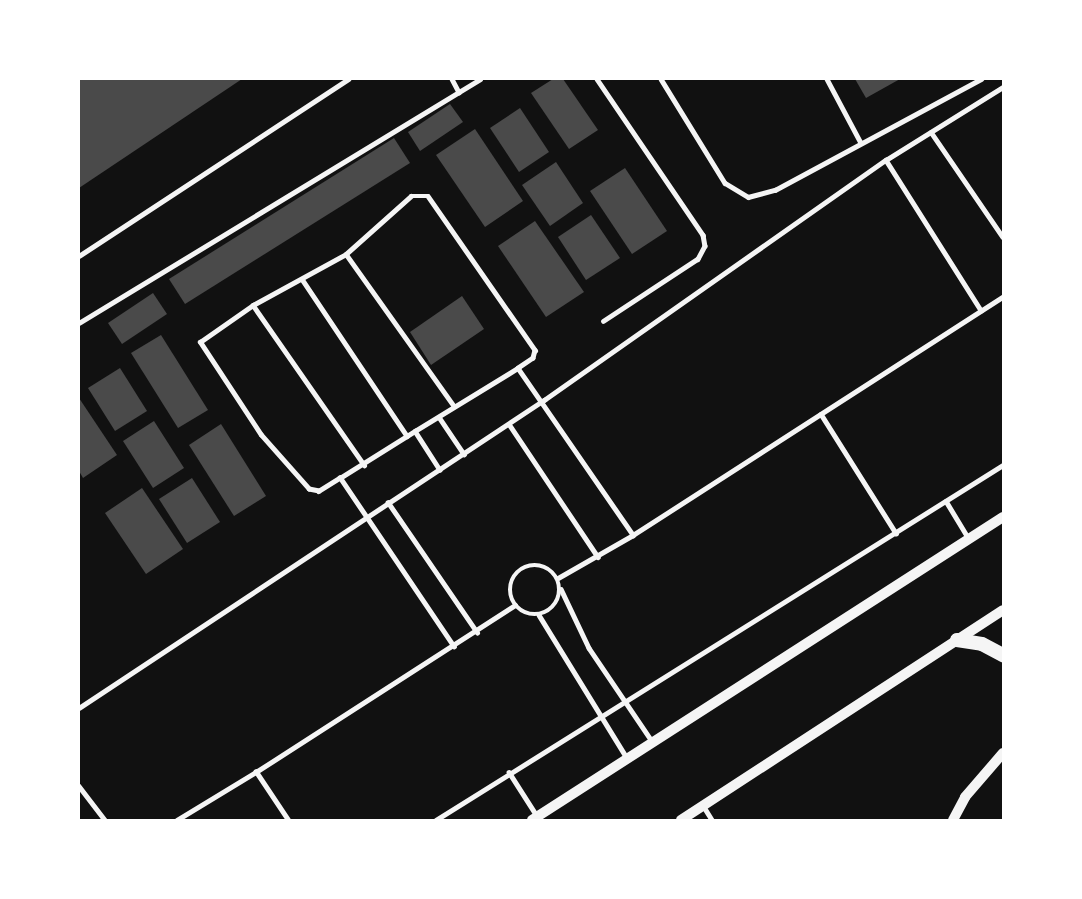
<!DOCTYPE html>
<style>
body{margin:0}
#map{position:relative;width:1082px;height:899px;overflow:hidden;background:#111;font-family:Commissioner,sans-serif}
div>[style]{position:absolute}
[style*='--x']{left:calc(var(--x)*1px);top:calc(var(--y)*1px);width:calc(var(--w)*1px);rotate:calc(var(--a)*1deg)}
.building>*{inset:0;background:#4a4a4a}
.service>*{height:4.5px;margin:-2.25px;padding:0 2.25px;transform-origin:2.25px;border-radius:2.25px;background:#f5f5f5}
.service>.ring{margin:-2.25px;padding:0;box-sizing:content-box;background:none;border:4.5px solid #f5f5f5;border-radius:50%}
.tertiary>*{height:10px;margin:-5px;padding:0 5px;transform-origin:5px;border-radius:5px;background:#f5f5f5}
.trunk>*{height:14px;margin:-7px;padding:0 7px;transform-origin:7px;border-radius:7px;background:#f5f5f5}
span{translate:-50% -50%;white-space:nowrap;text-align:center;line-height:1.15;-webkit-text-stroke:7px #fff;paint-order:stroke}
.frame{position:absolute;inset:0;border:80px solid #fff;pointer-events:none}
</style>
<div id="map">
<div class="building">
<i style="clip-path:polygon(79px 79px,242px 79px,79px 188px)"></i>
<i style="clip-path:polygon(553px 79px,563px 79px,598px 130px,569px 149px,531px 93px)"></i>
<i style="clip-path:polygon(855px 79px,900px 79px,866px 98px)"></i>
<i style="clip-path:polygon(450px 104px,463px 122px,420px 151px,408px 132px)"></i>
<i style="clip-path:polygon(520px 108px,549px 152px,519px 172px,490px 128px)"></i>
<i style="clip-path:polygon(475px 129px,523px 201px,485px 227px,436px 155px)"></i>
<i style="clip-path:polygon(394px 138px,410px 163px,185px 304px,169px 279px)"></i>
<i style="clip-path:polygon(556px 162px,583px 203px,550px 226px,522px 185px)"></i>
<i style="clip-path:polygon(625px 168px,667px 231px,632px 254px,590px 191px)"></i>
<i style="clip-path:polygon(591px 215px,620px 258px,586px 280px,558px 237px)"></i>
<i style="clip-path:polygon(535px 221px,584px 292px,546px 317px,498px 246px)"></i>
<i style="clip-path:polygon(153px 293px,167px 314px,122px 344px,108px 323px)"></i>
<i style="clip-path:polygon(462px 296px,484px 329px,431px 365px,410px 332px)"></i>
<i style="clip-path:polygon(161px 335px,208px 410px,178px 428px,131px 353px)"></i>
<i style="clip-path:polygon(120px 368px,147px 411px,115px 431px,88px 388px)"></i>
<i style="clip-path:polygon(79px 398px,117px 455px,83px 478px,79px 471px)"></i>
<i style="clip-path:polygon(154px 421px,184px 468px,153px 488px,123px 441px)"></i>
<i style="clip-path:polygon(221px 424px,266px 496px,234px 516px,189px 445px)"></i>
<i style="clip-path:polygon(192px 478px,220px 522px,187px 543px,159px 499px)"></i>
<i style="clip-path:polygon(142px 488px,183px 549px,146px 574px,105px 513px)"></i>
</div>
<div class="service">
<i style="--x:452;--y:79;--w:15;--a:62"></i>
<i style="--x:597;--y:79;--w:189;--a:55.8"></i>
<i style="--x:703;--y:235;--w:11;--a:80"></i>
<i style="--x:705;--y:246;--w:15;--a:118"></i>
<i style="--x:698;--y:259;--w:113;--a:146.6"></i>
<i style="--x:661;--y:79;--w:122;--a:58.4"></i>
<i style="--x:725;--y:183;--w:27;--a:31"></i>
<i style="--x:748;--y:197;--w:28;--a:-15"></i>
<i style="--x:775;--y:190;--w:234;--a:-28.3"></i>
<i style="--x:827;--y:79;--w:72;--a:62"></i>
<i style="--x:931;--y:132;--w:127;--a:55.6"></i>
<i style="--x:886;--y:160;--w:178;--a:57.7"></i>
<i style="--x:346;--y:254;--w:186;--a:54.6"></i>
<i style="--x:79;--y:256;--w:322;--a:-33.3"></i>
<i style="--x:302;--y:279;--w:189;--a:56.2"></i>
<i style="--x:253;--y:305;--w:195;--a:55.2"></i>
<i style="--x:79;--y:323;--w:469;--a:-31.3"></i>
<i style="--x:821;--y:414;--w:141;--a:57.8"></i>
<i style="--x:439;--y:417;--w:45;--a:56"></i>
<i style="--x:509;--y:424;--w:160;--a:56.2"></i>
<i style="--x:415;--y:431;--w:46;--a:57.3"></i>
<i style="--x:340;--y:478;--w:25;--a:148"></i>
<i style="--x:319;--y:491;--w:10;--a:-169"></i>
<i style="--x:309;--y:489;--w:72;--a:-131.6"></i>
<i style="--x:261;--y:435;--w:111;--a:-123.3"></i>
<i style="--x:200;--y:342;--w:65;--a:-34.9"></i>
<i style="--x:253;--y:305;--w:106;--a:-28.7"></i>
<i style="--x:346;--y:254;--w:87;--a:-41.7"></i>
<i style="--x:411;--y:196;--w:17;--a:0"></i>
<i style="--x:428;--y:196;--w:188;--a:55.2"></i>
<i style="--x:535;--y:350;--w:8;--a:104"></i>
<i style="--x:533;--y:358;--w:18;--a:146"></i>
<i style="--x:946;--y:501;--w:44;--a:58.8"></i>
<i style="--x:388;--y:502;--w:158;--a:55.6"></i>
<i class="ring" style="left:510px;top:565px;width:45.5px;height:45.5px"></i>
<i style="--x:558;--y:578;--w:86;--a:-29.8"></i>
<i style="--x:633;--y:535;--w:440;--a:-32.8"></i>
<i style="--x:561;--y:589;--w:65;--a:64.6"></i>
<i style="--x:589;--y:648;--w:112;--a:55.9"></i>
<i style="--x:539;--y:615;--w:168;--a:58.4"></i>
<i style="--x:454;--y:647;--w:204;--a:-124"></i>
<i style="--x:340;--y:478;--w:89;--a:-32.1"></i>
<i style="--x:415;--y:431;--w:121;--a:-31.5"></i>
<i style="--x:518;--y:368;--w:203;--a:55.4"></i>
<i style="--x:79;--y:708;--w:558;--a:-33.52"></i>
<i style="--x:544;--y:400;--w:418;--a:-35.1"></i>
<i style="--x:886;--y:160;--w:138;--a:-32"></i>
<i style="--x:509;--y:772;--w:52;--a:57.5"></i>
<i style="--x:79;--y:786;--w:43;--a:52.6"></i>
<i style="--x:704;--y:807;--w:15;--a:58"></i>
<i style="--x:177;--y:820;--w:92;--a:-31.3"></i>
<i style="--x:288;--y:820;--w:58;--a:-123.7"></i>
<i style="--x:256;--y:772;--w:308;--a:-32.8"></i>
<i style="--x:436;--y:820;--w:669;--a:-32.05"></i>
</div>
<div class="tertiary">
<i style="--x:532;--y:820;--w:560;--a:-32.75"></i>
<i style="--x:681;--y:820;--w:384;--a:-33.1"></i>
<i style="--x:953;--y:820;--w:26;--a:-62"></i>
<i style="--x:965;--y:797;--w:58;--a:-49.2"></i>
</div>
<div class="trunk">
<i style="--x:957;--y:640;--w:25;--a:9"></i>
<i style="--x:982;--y:644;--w:24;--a:28"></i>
</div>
<div class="frame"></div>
</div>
